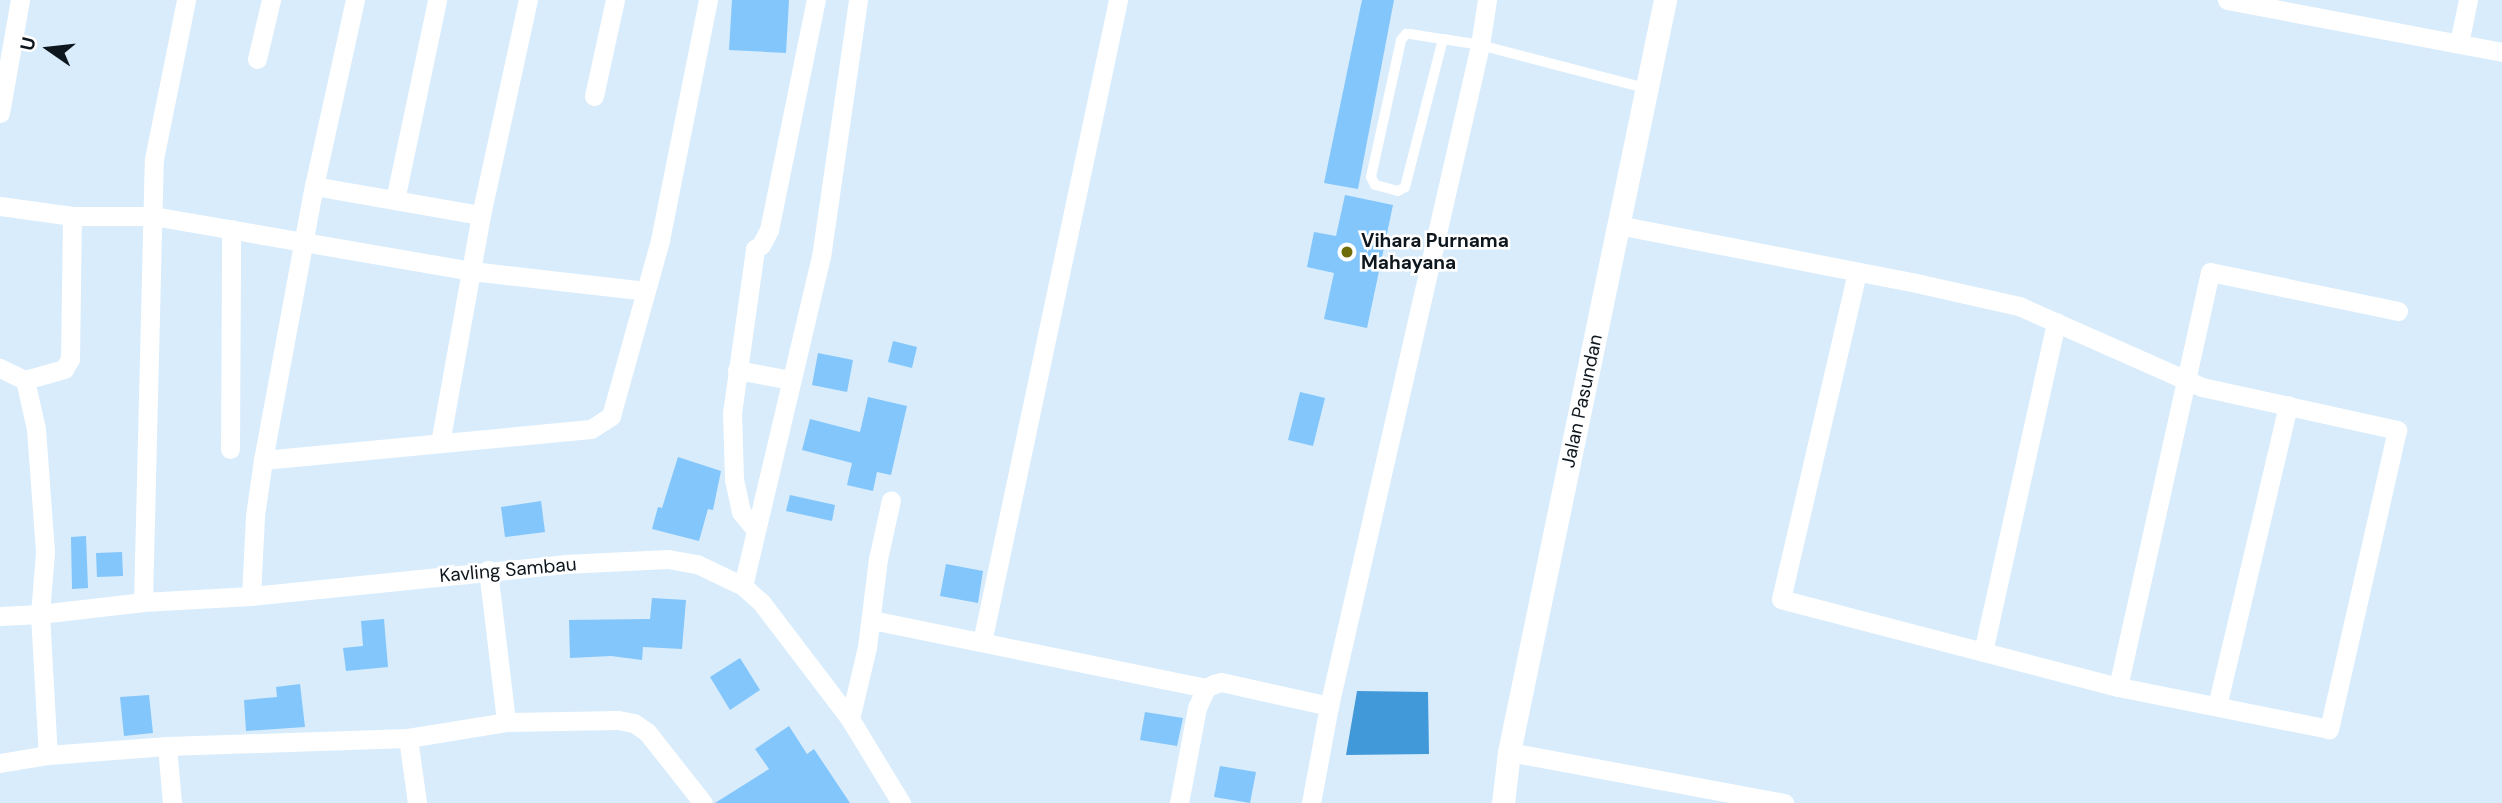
<!DOCTYPE html>
<style>
body{margin:0}
#map{position:relative;width:2502px;height:803px;overflow:hidden;background:#d8ecfc;font-family:"DM Sans",sans-serif}
div>[style]{position:absolute}
[style*='--x']{left:calc(var(--x)*1px);top:calc(var(--y)*1px);width:calc(var(--w)*1px);rotate:calc(var(--a)*1deg)}
.water>*{inset:0;background:#4199da}
.building>*{inset:0;background:#83c6fb}
.service>*{height:10px;margin:-5px;padding:0 5px;transform-origin:5px;border-radius:5px;background:#fff}
.minor>*{height:19px;margin:-9.5px;padding:0 9.5px;transform-origin:9.5px;border-radius:9.5px;background:#fff}
.tertiary>*{height:23px;margin:-11.5px;padding:0 11.5px;transform-origin:11.5px;border-radius:11.5px;background:#fff}
.dots>*{width:19px;height:19px;translate:-50% -50%;box-sizing:border-box;border:4px solid #fff;border-radius:50%}
span{translate:-50% -50%;white-space:nowrap;text-align:center;line-height:1.15;-webkit-text-stroke:5px #fff;paint-order:stroke}
.poi-label{font-size:19px;color:#0f171e;font-weight:700}
.left{translate:0 -50%;text-align:left}
.street-label{font-size:19px;color:#0f171e}
.north{position:absolute;left:14px;top:14px;width:70px;height:70px;-webkit-text-stroke:5px #fff;paint-order:stroke;rotate:284deg;font-size:19px;font-weight:700;line-height:28px;text-align:center;color:#0f171e}
.north::after{content:'';display:block;margin:auto;width:24px;height:32px;background:#0f171e;clip-path:polygon(50% 0,100% 100%,50% 72%,0 100%)}
</style>
<div id="map">
<div class="water">
<i style="clip-path:polygon(1357px 691px,1428px 692px,1429px 754px,1346px 755px)"></i>
</div>
<div class="building">
<i style="clip-path:polygon(732px 0,789px 0,786px 53px,729px 50px)"></i>
<i style="clip-path:polygon(1362px 0,1394px 0,1358px 189px,1324px 183px)"></i>
<i style="clip-path:polygon(1345px 195px,1393px 205px,1367px 328px,1324px 319px,1334px 273px,1307px 267px,1314px 232px,1336px 236px)"></i>
<i style="clip-path:polygon(893px 341px,917px 347px,912px 368px,888px 362px)"></i>
<i style="clip-path:polygon(818px 353px,853px 360px,847px 392px,812px 385px)"></i>
<i style="clip-path:polygon(1300px 392px,1325px 398px,1313px 446px,1288px 440px)"></i>
<i style="clip-path:polygon(868px 397px,907px 406px,891px 475px,877px 472px,873px 491px,847px 485px,852px 463px,802px 450px,810px 419px,860px 432px)"></i>
<i style="clip-path:polygon(678px 457px,721px 471px,713px 510px,708px 509px,699px 541px,652px 529px,658px 507px,662px 508px)"></i>
<i style="clip-path:polygon(790px 495px,835px 505px,832px 521px,786px 511px)"></i>
<i style="clip-path:polygon(541px 501px,545px 532px,505px 537px,501px 507px)"></i>
<i style="clip-path:polygon(86px 536px,88px 588px,72px 589px,71px 537px)"></i>
<i style="clip-path:polygon(122px 552px,123px 576px,97px 577px,96px 553px)"></i>
<i style="clip-path:polygon(946px 564px,983px 571px,978px 603px,940px 596px)"></i>
<i style="clip-path:polygon(652px 598px,686px 600px,682px 649px,643px 647px,642px 660px,611px 656px,570px 658px,569px 620px,650px 619px)"></i>
<i style="clip-path:polygon(384px 619px,388px 667px,346px 671px,343px 648px,363px 646px,361px 621px)"></i>
<i style="clip-path:polygon(740px 658px,760px 690px,730px 710px,710px 677px)"></i>
<i style="clip-path:polygon(300px 684px,305px 727px,246px 731px,244px 700px,277px 697px,276px 687px)"></i>
<i style="clip-path:polygon(149px 695px,153px 733px,124px 736px,120px 697px)"></i>
<i style="clip-path:polygon(1145px 712px,1183px 718px,1177px 746px,1140px 740px)"></i>
<i style="clip-path:polygon(789px 726px,807px 754px,814px 749px,850px 803px,715px 803px,769px 769px,755px 749px)"></i>
<i style="clip-path:polygon(1220px 766px,1256px 772px,1250px 803px,1214px 797px)"></i>
</div>
<div class="service">
<i style="--x:1443;--y:39;--w:153;--a:104.4"></i>
<i style="--x:1405;--y:187;--w:8;--a:150"></i>
<i style="--x:1398;--y:191;--w:24;--a:-165"></i>
<i style="--x:1375;--y:185;--w:9;--a:-117"></i>
<i style="--x:1371;--y:177;--w:140;--a:-77.6"></i>
<i style="--x:1401;--y:40;--w:8;--a:-50"></i>
<i style="--x:1406;--y:34;--w:4;--a:0"></i>
<i style="--x:1410;--y:34;--w:33;--a:9"></i>
<i style="--x:1443;--y:39;--w:37;--a:9"></i>
<i style="--x:1480;--y:45;--w:171;--a:14.6"></i>
</div>
<div class="minor">
<i style="--x:2227;--y:0;--w:280;--a:10.7"></i>
<i style="--x:2459;--y:43;--w:44;--a:-78.2"></i>
<i style="--x:257;--y:59;--w:61;--a:-76.7"></i>
<i style="--x:594;--y:96;--w:98;--a:-77.7"></i>
<i style="--x:0;--y:113;--w:115;--a:-80"></i>
<i style="--x:314;--y:186;--w:169;--a:9.9"></i>
<i style="--x:395;--y:200;--w:204;--a:-78.1"></i>
<i style="--x:0;--y:206;--w:73;--a:7.9"></i>
<i style="--x:72;--y:216;--w:81;--a:0"></i>
<i style="--x:153;--y:216;--w:323;--a:9.8"></i>
<i style="--x:471;--y:271;--w:176;--a:6.5"></i>
<i style="--x:1618;--y:225;--w:304;--a:11"></i>
<i style="--x:1916;--y:283;--w:106;--a:12.6"></i>
<i style="--x:2019;--y:306;--w:200;--a:23.9"></i>
<i style="--x:2202;--y:387;--w:200;--a:12.4"></i>
<i style="--x:2397;--y:430;--w:307;--a:102.8"></i>
<i style="--x:2329;--y:729;--w:215;--a:-168.7"></i>
<i style="--x:2118;--y:687;--w:348;--a:-165.4"></i>
<i style="--x:1781;--y:599;--w:336;--a:-76.9"></i>
<i style="--x:0;--y:368;--w:28;--a:26"></i>
<i style="--x:25;--y:380;--w:50;--a:77.3"></i>
<i style="--x:36;--y:429;--w:123;--a:85.8"></i>
<i style="--x:45;--y:552;--w:62;--a:94.6"></i>
<i style="--x:40;--y:614;--w:141;--a:86.8"></i>
<i style="--x:737;--y:370;--w:55;--a:10.5"></i>
<i style="--x:25;--y:380;--w:41;--a:-15.8"></i>
<i style="--x:64;--y:369;--w:12;--a:-59"></i>
<i style="--x:70;--y:359;--w:143;--a:-89.2"></i>
<i style="--x:440;--y:443;--w:232;--a:-79.8"></i>
<i style="--x:481;--y:215;--w:220;--a:-77.7"></i>
<i style="--x:230;--y:449;--w:220;--a:-89.7"></i>
<i style="--x:263;--y:460;--w:329;--a:-5.4"></i>
<i style="--x:591;--y:429;--w:24;--a:-33"></i>
<i style="--x:611;--y:416;--w:183;--a:-74.4"></i>
<i style="--x:660;--y:240;--w:245;--a:-78.7"></i>
<i style="--x:755;--y:529;--w:22;--a:-129"></i>
<i style="--x:741;--y:512;--w:34;--a:-102"></i>
<i style="--x:734;--y:479;--w:66;--a:-91.7"></i>
<i style="--x:732;--y:413;--w:166;--a:-82"></i>
<i style="--x:755;--y:249;--w:7;--a:-34"></i>
<i style="--x:761;--y:245;--w:17;--a:-62"></i>
<i style="--x:769;--y:230;--w:235;--a:-78.5"></i>
<i style="--x:488;--y:570;--w:153;--a:83.2"></i>
<i style="--x:743;--y:586;--w:338;--a:-76.7"></i>
<i style="--x:821;--y:257;--w:260;--a:-81.8"></i>
<i style="--x:251;--y:596;--w:80;--a:-87.1"></i>
<i style="--x:255;--y:516;--w:57;--a:-81.9"></i>
<i style="--x:263;--y:460;--w:279;--a:-79.5"></i>
<i style="--x:314;--y:186;--w:190;--a:-77.6"></i>
<i style="--x:143;--y:602;--w:443;--a:-88.6"></i>
<i style="--x:154;--y:159;--w:162;--a:-78.6"></i>
<i style="--x:0;--y:616;--w:40;--a:-2.9"></i>
<i style="--x:40;--y:614;--w:104;--a:-6.6"></i>
<i style="--x:143;--y:602;--w:108;--a:-3.2"></i>
<i style="--x:251;--y:596;--w:315;--a:-5.8"></i>
<i style="--x:564;--y:564;--w:104;--a:-2.8"></i>
<i style="--x:668;--y:559;--w:29;--a:10"></i>
<i style="--x:697;--y:564;--w:51;--a:25.6"></i>
<i style="--x:743;--y:586;--w:24;--a:42"></i>
<i style="--x:761;--y:602;--w:147;--a:52.7"></i>
<i style="--x:850;--y:719;--w:98;--a:58.7"></i>
<i style="--x:872;--y:620;--w:341;--a:11.5"></i>
<i style="--x:982;--y:642;--w:656;--a:-78.04"></i>
<i style="--x:1983;--y:652;--w:338;--a:-77.5"></i>
<i style="--x:2118;--y:687;--w:425;--a:-77.5"></i>
<i style="--x:2210;--y:272;--w:192;--a:11.7"></i>
<i style="--x:2217;--y:706;--w:309;--a:-76.7"></i>
<i style="--x:850;--y:719;--w:74;--a:-76.7"></i>
<i style="--x:867;--y:647;--w:89;--a:-82.9"></i>
<i style="--x:878;--y:559;--w:60;--a:-77.6"></i>
<i style="--x:408;--y:738;--w:66;--a:82.1"></i>
<i style="--x:167;--y:746;--w:57;--a:85"></i>
<i style="--x:1509;--y:752;--w:280;--a:10.5"></i>
<i style="--x:0;--y:763;--w:49;--a:-9.5"></i>
<i style="--x:48;--y:755;--w:119;--a:-4.3"></i>
<i style="--x:167;--y:746;--w:241;--a:-1.9"></i>
<i style="--x:408;--y:738;--w:99;--a:-9.3"></i>
<i style="--x:506;--y:722;--w:112;--a:-1"></i>
<i style="--x:618;--y:720;--w:16;--a:11"></i>
<i style="--x:634;--y:723;--w:16;--a:35"></i>
<i style="--x:647;--y:732;--w:90;--a:51.7"></i>
<i style="--x:1179;--y:803;--w:97;--a:-79.3"></i>
<i style="--x:1197;--y:708;--w:22;--a:-66"></i>
<i style="--x:1206;--y:688;--w:9;--a:-27"></i>
<i style="--x:1214;--y:684;--w:7;--a:-16"></i>
<i style="--x:1221;--y:682;--w:111;--a:12.5"></i>
<i style="--x:1311;--y:803;--w:99;--a:-79.5"></i>
<i style="--x:1329;--y:706;--w:678;--a:-77.13"></i>
<i style="--x:1480;--y:45;--w:46;--a:-81.2"></i>
</div>
<div class="tertiary">
<i style="--x:1503;--y:803;--w:51;--a:-83.3"></i>
<i style="--x:1509;--y:752;--w:768;--a:-78.28"></i>
</div>
<div class="dots">
<i style="left:1347px;top:252px;background:#6e6b09"></i>
</div>
<div class="poi-label">
<span class="left" style="left:1361px;top:252px">Vihara Purnama<br>Mahayana</span>
</div>
<div class="street-label">
<span style="left:1582px;top:401px;rotate:-78deg">Jalan Pasundan</span>
<span style="left:508px;top:570px;rotate:-5deg">Kavling Sambau</span>
</div>
<div class="north">U</div>
</div>
